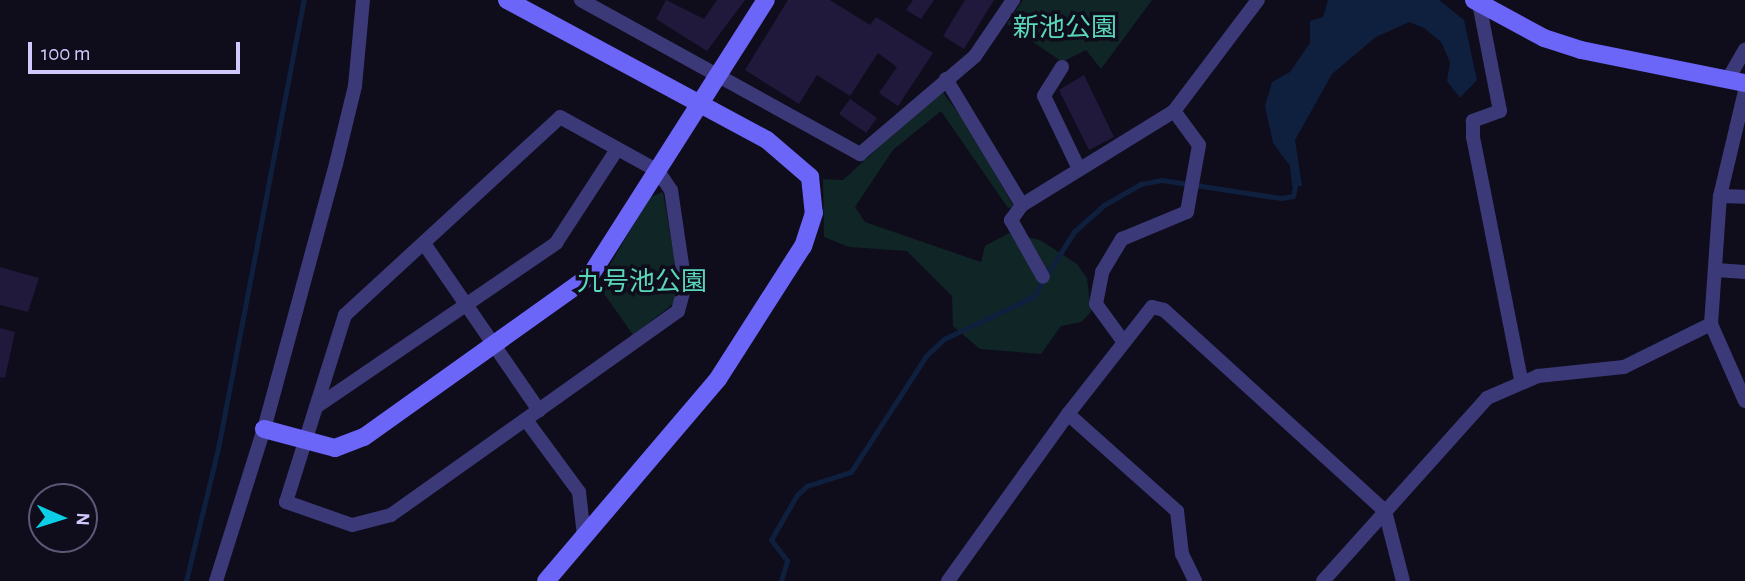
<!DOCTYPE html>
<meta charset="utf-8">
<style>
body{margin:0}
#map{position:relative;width:1745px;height:581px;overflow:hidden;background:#0f0c1c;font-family:"Alegreya Sans","Noto Sans JP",sans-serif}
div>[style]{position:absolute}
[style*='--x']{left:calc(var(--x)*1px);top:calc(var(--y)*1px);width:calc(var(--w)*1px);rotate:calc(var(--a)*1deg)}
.green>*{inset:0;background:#102525}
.water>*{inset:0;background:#0e203e}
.stream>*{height:4.5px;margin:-2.25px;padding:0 2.25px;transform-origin:2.25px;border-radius:2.25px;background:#0e203e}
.building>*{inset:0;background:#21193c}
.street>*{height:14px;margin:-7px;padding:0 7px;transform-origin:7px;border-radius:7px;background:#3c3979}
.secondary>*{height:18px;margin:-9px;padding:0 9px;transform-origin:9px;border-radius:9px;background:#6b65f8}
span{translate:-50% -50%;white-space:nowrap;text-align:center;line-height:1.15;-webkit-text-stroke:7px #0f0c1c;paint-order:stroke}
.park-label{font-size:26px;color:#5ad7ba}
.north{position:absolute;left:28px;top:483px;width:70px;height:70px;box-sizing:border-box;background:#0f0c1c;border:2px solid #5c5876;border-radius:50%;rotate:93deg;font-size:19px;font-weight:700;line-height:28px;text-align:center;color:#d0c9fc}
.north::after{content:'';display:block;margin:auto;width:24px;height:32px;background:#0bcee7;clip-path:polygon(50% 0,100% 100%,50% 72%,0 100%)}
.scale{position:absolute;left:28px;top:42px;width:212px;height:32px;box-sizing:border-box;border:4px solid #d0c9fc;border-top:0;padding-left:9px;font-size:21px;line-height:24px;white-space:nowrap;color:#d0c9fc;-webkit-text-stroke:5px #0f0c1c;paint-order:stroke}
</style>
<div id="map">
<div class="green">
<i style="clip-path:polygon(1023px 0,1152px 0,1101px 69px,1086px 50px,1062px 62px,1007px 24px)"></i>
<i style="clip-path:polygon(941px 90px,965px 122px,1014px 207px,1008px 208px,941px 111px,893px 150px,855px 207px,865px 222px,981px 262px,985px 246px,1009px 233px,1040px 240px,1077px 264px,1087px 278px,1091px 312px,1081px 322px,1061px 326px,1041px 354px,980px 349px,953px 326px,952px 296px,907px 251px,849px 247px,824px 237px,823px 179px,843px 180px)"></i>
<i style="clip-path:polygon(663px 192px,679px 285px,673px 304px,633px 335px,598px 285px,650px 197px)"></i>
</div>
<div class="water">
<i style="clip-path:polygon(1328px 0,1439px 0,1464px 20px,1477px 80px,1460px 98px,1447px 81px,1450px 62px,1441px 42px,1424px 28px,1409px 22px,1376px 37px,1332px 74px,1295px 140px,1302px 186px,1292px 186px,1290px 166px,1273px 143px,1265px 106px,1272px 82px,1290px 72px,1310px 43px,1310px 21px,1323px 17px)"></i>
</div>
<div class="stream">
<i style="--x:186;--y:581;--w:136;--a:-76.4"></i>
<i style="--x:218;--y:449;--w:457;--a:-79.2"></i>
<i style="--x:781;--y:581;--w:21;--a:-73"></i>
<i style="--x:787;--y:561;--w:26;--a:-127"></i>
<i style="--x:771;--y:540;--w:52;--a:-60"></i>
<i style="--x:797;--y:495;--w:13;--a:-42"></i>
<i style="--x:807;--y:486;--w:46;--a:-17.7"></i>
<i style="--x:851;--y:472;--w:138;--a:-57.1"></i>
<i style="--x:926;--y:356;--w:25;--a:-43"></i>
<i style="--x:944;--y:339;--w:98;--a:-25.3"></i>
<i style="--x:1033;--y:297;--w:77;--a:-57.8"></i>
<i style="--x:1074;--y:232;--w:40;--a:-42"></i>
<i style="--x:1104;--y:205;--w:43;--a:-29.6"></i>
<i style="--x:1141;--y:184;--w:21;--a:-11"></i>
<i style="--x:1162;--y:180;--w:120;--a:8.6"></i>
<i style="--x:1281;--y:198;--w:12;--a:-9"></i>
<i style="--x:1293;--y:196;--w:14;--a:-78"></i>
</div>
<div class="building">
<i style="clip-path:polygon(666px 0,704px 19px,717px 0,745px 0,707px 51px,656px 19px)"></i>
<i style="clip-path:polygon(788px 0,830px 0,870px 25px,876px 17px,933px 53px,898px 106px,879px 93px,897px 67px,878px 53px,850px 96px,817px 75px,799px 104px,745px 70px)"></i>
<i style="clip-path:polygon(913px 0,934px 0,921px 19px,906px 10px)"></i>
<i style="clip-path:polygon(965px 0,994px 0,964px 49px,943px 36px)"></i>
<i style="clip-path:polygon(1084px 75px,1114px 137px,1089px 150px,1059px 90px)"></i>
<i style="clip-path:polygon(850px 99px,877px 118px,866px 133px,839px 114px)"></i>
<i style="clip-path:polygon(0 267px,39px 278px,28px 312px,0 305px)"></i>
<i style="clip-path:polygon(0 328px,15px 332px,5px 378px,0 377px)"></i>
</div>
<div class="street">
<i style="--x:581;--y:0;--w:319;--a:28.9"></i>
<i style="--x:860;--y:154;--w:151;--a:-40.4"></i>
<i style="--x:975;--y:56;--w:68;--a:-55.8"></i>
<i style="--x:1479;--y:3;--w:110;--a:79"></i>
<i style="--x:1500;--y:111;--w:29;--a:160"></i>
<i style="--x:1473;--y:121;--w:16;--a:90"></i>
<i style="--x:1473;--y:137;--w:248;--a:78.8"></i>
<i style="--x:1062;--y:67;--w:34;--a:122"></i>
<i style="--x:1044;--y:96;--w:81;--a:64.4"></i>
<i style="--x:946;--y:79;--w:147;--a:58.9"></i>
<i style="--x:1022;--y:205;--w:179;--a:-31.7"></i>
<i style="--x:1174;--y:111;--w:139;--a:-52.9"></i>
<i style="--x:1728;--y:79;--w:34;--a:-60"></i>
<i style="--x:560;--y:117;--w:112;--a:28.9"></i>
<i style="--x:658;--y:171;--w:23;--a:56"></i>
<i style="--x:671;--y:190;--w:96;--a:81.6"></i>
<i style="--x:685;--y:285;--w:27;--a:105"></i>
<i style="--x:678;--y:311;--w:352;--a:144.6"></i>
<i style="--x:391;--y:515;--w:40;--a:165.6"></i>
<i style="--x:352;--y:525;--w:70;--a:-160.8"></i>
<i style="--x:286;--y:502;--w:196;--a:-72.5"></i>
<i style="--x:345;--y:315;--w:292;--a:-42.6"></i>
<i style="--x:1720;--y:196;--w:25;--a:2"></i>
<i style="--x:1022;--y:205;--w:19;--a:126"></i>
<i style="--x:1011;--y:220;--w:65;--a:60.7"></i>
<i style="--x:425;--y:245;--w:201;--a:55.4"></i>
<i style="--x:1716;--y:270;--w:29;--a:4"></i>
<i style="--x:1711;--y:324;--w:84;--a:66.2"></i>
<i style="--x:1123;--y:341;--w:46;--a:-126.1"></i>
<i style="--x:1096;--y:304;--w:33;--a:-79"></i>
<i style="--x:1102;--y:272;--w:39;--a:-59"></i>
<i style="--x:1122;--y:239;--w:70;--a:-22.6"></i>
<i style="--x:1187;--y:212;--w:68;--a:-79.8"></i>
<i style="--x:1199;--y:145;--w:42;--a:-126.3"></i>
<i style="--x:316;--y:407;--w:291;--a:-34.3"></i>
<i style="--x:556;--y:243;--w:110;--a:-56.9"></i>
<i style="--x:1068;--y:414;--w:146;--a:41.7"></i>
<i style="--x:1177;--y:511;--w:43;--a:83.4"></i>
<i style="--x:1182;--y:554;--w:30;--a:64"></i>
<i style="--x:526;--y:420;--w:89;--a:53.6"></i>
<i style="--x:579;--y:492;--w:44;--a:83.5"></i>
<i style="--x:216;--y:581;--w:159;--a:-72.5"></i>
<i style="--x:264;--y:429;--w:275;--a:-74.8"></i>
<i style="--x:336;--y:164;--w:80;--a:-76.3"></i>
<i style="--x:355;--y:86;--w:86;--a:-84.7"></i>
<i style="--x:948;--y:581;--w:206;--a:-54.3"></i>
<i style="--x:1068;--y:414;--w:136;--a:-51.9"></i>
<i style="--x:1152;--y:307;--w:12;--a:14"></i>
<i style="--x:1164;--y:310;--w:299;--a:42.3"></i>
<i style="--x:1385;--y:511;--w:72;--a:75.6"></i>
<i style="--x:1323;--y:581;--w:246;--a:-48.1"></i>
<i style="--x:1487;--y:398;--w:56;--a:-23.3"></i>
<i style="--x:1538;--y:376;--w:86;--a:-6"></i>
<i style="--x:1624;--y:367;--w:97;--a:-26.3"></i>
<i style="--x:1711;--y:324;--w:128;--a:-86"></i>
<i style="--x:1720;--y:196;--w:108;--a:-76.6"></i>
</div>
<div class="secondary">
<i style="--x:507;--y:0;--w:295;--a:28.3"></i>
<i style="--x:767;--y:140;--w:57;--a:40.7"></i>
<i style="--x:810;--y:177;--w:36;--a:84"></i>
<i style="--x:814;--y:213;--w:35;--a:108"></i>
<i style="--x:803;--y:246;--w:158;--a:122.6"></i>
<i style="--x:718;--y:379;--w:265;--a:130.4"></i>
<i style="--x:1474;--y:0;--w:80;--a:28.5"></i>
<i style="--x:1544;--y:38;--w:39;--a:18"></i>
<i style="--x:1581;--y:50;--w:167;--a:11.4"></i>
<i style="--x:264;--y:429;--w:73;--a:15"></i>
<i style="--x:335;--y:448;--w:31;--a:-21"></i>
<i style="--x:364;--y:437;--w:277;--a:-35.5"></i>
<i style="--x:590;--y:276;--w:327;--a:-57.5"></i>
</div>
<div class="park-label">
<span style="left:1065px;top:29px">新池公園</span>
<span style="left:642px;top:283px">九号池公園</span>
</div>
<div class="north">N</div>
<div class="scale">100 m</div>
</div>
